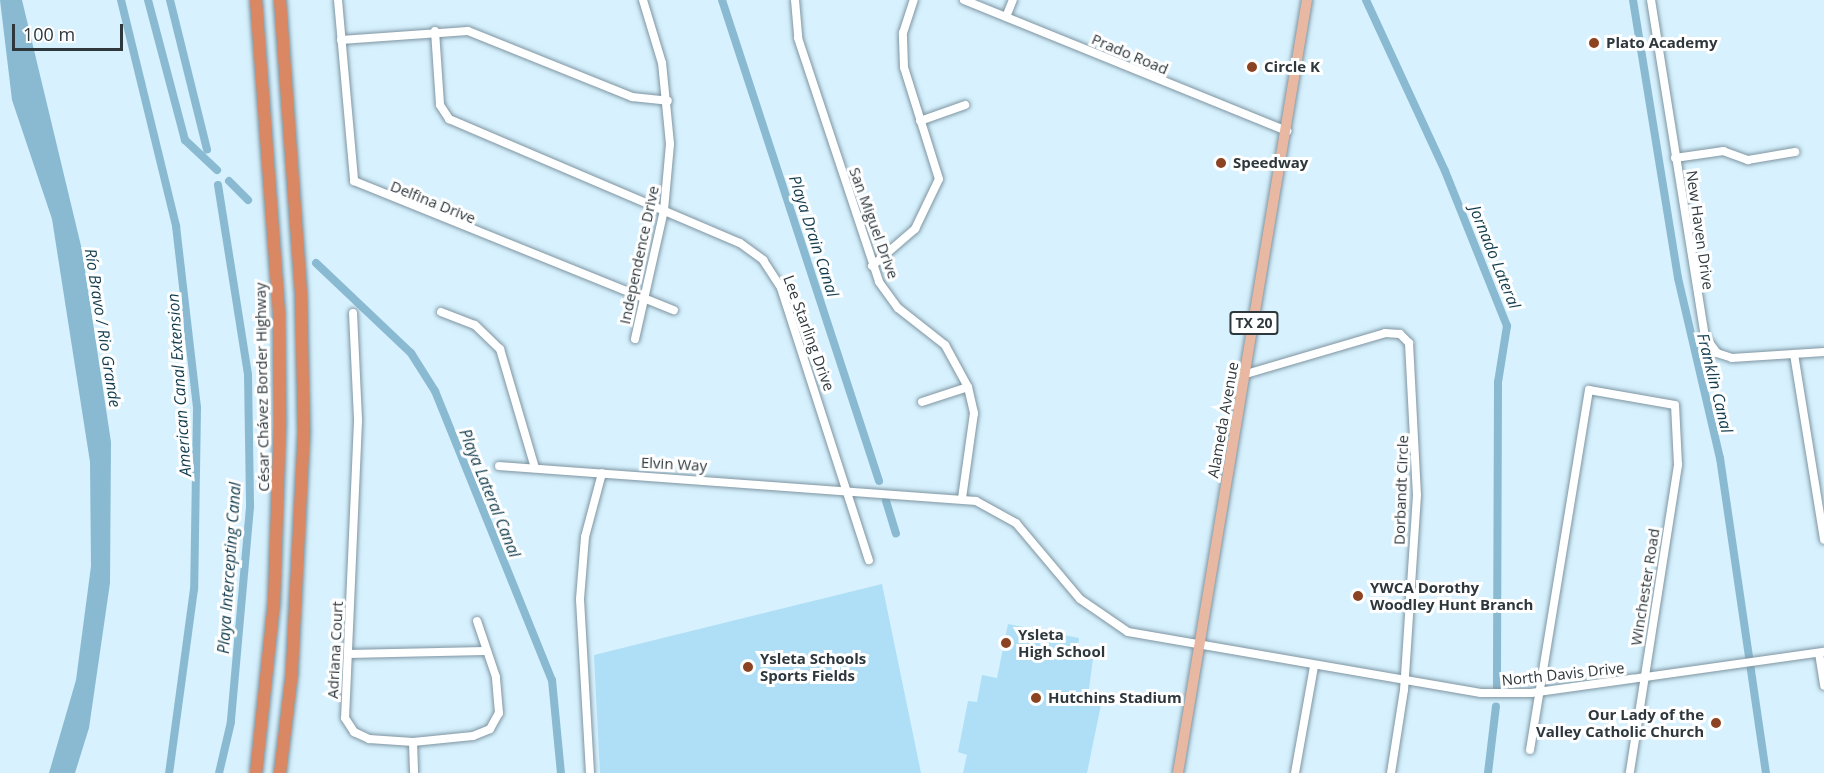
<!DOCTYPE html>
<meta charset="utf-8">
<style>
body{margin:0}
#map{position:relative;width:1824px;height:773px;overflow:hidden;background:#d7f1fe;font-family:"Open Sans",sans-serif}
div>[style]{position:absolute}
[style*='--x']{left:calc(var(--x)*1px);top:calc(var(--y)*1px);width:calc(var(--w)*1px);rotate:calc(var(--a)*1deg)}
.green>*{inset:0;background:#afdff6}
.water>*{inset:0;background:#8abad2}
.canal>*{height:8px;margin:-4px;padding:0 4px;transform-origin:4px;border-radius:4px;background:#8abad2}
.roads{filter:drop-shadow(0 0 2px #7e95a1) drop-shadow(0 0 2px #7e95a1)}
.minor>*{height:8px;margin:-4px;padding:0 4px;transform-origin:4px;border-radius:4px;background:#fff}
.major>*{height:10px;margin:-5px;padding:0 5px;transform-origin:5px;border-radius:5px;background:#e9b8a2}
.highway>*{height:12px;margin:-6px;padding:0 6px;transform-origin:6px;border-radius:6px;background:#da8864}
.dots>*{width:16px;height:16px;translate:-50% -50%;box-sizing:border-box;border:3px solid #fff;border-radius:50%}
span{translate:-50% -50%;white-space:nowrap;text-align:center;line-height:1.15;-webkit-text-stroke:6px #fff;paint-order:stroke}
.shield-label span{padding:2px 4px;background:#fff;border:2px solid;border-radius:4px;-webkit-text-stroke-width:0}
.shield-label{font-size:14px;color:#2d373c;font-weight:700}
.poi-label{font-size:15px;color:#2d373c;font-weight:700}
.left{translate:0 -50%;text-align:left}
.right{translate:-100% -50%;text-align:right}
.street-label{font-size:15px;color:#2d373c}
.water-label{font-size:16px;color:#123c4e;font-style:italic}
.scale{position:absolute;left:12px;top:24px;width:111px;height:27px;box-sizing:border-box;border:3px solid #2d373c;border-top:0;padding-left:8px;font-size:18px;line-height:21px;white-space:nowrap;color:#2d373c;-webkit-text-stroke:4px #fff;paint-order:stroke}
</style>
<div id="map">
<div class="green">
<i style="clip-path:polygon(882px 584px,921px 773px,600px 773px,594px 655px)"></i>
<i style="clip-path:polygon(1008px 624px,1079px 638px,1078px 653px,1093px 659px,1088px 696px,1102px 700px,1087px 773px,963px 773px,967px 755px,958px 752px,968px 701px,977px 702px,982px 675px,997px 678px)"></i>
</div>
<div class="water">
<i style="clip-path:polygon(0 0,22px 0,82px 250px,111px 442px,110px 583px,89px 728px,75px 773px,49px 773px,76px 680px,91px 566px,90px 462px,52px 219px,12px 100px)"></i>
</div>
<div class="canal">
<i style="--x:121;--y:0;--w:233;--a:76.3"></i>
<i style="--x:176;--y:226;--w:183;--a:83.4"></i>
<i style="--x:197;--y:408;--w:181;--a:90.9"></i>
<i style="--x:194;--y:589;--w:186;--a:97.7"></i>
<i style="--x:148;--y:0;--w:145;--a:75.2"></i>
<i style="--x:185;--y:140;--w:44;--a:43.2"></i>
<i style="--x:170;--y:0;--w:154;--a:76.1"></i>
<i style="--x:722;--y:0;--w:506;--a:71.92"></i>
<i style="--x:1366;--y:0;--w:188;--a:65.2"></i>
<i style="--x:1445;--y:171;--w:167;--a:68.2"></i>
<i style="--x:1507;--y:326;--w:57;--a:99.1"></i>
<i style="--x:1498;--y:382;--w:305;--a:90.2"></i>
<i style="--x:1633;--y:0;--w:282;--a:80.8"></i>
<i style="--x:1678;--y:278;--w:185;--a:76.9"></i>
<i style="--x:1720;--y:458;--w:318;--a:81.7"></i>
<i style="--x:229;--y:181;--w:27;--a:45"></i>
<i style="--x:218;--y:185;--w:192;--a:81"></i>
<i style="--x:248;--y:375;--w:132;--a:89.1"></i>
<i style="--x:250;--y:507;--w:216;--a:95.1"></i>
<i style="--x:231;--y:722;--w:52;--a:103.2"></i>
<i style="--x:316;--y:263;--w:131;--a:43.5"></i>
<i style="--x:411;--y:353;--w:45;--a:57.7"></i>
<i style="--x:435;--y:391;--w:312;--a:68"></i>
<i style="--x:552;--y:680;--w:93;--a:84.5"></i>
<i style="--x:886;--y:501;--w:34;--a:73"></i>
<i style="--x:1488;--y:773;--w:67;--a:-83.2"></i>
</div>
<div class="roads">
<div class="minor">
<i style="--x:338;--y:0;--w:182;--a:84.9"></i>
<i style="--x:354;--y:181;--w:345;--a:22"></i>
<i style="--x:795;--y:0;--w:38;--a:85"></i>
<i style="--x:798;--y:38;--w:257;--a:71.6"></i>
<i style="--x:879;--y:282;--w:32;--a:54"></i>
<i style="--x:898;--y:308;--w:60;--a:38.2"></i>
<i style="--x:945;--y:345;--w:48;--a:61.3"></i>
<i style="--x:968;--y:387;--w:27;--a:77"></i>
<i style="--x:974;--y:413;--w:86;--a:98"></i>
<i style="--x:964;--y:0;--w:349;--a:22.1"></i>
<i style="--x:1651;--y:0;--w:341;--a:80.9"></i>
<i style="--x:1705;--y:337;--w:20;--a:53"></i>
<i style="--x:1717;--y:353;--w:16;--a:18"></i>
<i style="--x:1732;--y:358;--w:92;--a:-3.7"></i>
<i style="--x:1006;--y:17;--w:18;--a:-68"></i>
<i style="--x:435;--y:31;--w:74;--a:86.1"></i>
<i style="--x:440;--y:105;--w:17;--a:57"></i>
<i style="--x:449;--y:119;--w:316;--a:23.1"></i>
<i style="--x:740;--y:243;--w:29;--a:36"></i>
<i style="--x:763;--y:260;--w:33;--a:57"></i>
<i style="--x:781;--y:288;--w:286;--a:72.1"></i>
<i style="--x:341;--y:40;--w:127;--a:-4.1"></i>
<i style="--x:468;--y:31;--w:177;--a:21.9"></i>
<i style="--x:632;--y:97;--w:36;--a:6"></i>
<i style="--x:920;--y:121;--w:48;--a:-19.6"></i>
<i style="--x:1675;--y:158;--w:49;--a:-8.3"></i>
<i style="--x:1723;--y:151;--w:27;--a:20"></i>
<i style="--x:1748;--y:160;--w:48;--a:-9.7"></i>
<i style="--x:872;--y:266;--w:57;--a:-40.7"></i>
<i style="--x:915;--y:229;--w:55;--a:-64.4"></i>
<i style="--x:939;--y:179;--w:117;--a:-107.4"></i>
<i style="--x:904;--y:67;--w:34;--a:-92"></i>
<i style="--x:903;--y:33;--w:35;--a:-72"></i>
<i style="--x:441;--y:312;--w:36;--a:21"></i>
<i style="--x:475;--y:325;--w:35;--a:44"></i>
<i style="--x:500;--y:349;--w:124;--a:73.6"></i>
<i style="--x:353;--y:313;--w:108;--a:87.3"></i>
<i style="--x:358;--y:421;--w:297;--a:92.5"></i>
<i style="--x:345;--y:718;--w:17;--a:57"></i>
<i style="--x:354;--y:732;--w:17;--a:25"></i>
<i style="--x:369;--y:739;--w:44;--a:3.9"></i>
<i style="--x:413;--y:742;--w:60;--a:-5.7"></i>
<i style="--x:473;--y:736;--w:18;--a:-22"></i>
<i style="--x:490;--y:729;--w:18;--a:-61"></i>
<i style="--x:499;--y:713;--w:36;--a:-95"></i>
<i style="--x:496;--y:677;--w:59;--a:-108.7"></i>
<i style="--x:635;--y:339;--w:132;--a:-77.3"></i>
<i style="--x:664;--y:210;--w:66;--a:-84.8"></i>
<i style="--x:670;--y:144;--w:81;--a:-95.6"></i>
<i style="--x:662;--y:63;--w:66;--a:-106.8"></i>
<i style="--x:1794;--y:354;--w:188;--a:80.8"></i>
<i style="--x:1246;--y:374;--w:145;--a:-16.4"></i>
<i style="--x:1385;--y:333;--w:15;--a:4"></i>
<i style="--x:1400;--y:334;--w:13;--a:45"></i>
<i style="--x:1409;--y:343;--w:152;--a:87"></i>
<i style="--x:1417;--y:495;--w:195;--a:93.8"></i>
<i style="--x:1404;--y:690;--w:84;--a:98.9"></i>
<i style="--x:922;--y:402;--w:48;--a:-18.1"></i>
<i style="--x:499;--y:466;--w:478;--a:4.2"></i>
<i style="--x:976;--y:501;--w:46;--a:28.8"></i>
<i style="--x:1016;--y:523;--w:99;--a:49.9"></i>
<i style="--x:1080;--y:599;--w:58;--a:34.5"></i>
<i style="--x:1128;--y:632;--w:358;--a:9.8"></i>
<i style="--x:1481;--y:693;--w:50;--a:0"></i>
<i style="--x:1531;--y:693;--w:296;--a:-8"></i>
<i style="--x:1819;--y:653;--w:33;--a:81"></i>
<i style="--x:348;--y:654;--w:137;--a:-1.3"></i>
<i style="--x:413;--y:742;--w:31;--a:88"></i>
<i style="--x:1530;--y:750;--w:365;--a:-80.7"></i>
<i style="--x:1589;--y:390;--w:87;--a:9.9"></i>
<i style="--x:1675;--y:405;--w:60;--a:87.1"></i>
<i style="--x:1678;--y:465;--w:312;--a:98.9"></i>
<i style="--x:590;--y:773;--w:174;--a:-93.3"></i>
<i style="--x:580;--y:599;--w:62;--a:-85.4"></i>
<i style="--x:585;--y:537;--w:66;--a:-75.1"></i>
<i style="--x:1295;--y:773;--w:109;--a:-79.9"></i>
</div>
<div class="major">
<i style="--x:1178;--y:773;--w:784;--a:-80.53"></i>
</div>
<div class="highway">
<i style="--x:256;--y:0;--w:317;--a:85.8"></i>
<i style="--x:279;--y:316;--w:105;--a:89.5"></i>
<i style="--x:280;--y:421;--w:181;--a:91.9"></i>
<i style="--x:274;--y:602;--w:172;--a:96"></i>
<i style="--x:280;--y:0;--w:294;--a:85.9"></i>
<i style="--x:301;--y:293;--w:138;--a:88.8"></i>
<i style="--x:304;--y:431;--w:241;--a:92.9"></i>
<i style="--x:292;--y:672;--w:102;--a:96.8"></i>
</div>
</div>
<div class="dots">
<i style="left:1594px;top:43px;background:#8b4321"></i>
<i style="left:1252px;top:67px;background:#8b4321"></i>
<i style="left:1221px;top:163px;background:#8b4321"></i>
<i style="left:1358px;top:596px;background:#8b4321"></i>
<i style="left:1006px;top:643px;background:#8b4321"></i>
<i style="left:748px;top:667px;background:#8b4321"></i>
<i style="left:1036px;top:698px;background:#8b4321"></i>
<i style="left:1716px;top:723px;background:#8b4321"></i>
</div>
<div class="shield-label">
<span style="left:1254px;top:323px">TX 20</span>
</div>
<div class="poi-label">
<span class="left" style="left:1606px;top:43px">Plato Academy</span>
<span class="left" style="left:1264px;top:67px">Circle K</span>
<span class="left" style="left:1233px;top:163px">Speedway</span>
<span class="left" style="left:1370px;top:596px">YWCA Dorothy<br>Woodley Hunt Branch</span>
<span class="left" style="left:1018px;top:643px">Ysleta<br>High School</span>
<span class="left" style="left:760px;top:667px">Ysleta Schools<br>Sports Fields</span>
<span class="left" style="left:1048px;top:698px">Hutchins Stadium</span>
<span class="right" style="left:1704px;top:723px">Our Lady of the<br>Valley Catholic Church</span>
</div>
<div class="street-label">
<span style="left:1130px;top:54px;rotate:23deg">Prado Road</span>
<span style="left:433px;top:202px;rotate:22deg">Delfina Drive</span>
<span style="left:874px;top:223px;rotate:70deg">San Miguel Drive</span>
<span style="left:1700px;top:230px;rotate:82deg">New Haven Drive</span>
<span style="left:639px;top:255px;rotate:-78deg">Independence Drive</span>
<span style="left:809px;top:333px;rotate:70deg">Lee Starling Drive</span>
<span style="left:262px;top:387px;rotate:-91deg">César Chávez Border Highway</span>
<span style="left:1223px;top:420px;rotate:-80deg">Alameda Avenue</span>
<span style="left:674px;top:464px;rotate:3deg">Elvin Way</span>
<span style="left:1401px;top:490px;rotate:-88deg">Dorbandt Circle</span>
<span style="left:1645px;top:587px;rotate:-81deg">Winchester Road</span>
<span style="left:335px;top:650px;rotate:-87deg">Adriana Court</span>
<span style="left:1563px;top:674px;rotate:-6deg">North Davis Drive</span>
</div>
<div class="water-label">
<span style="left:814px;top:236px;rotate:72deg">Playa Drain Canal</span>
<span style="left:1495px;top:257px;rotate:68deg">Jornado Lateral</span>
<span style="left:103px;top:328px;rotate:81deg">Río Bravo / Rio Grande</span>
<span style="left:1715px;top:383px;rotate:76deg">Franklin Canal</span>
<span style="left:179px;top:385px;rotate:-94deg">American Canal Extension</span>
<span style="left:490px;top:493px;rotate:68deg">Playa Lateral Canal</span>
<span style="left:229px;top:568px;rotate:-86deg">Playa Intercepting Canal</span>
</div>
<div class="scale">100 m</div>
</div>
